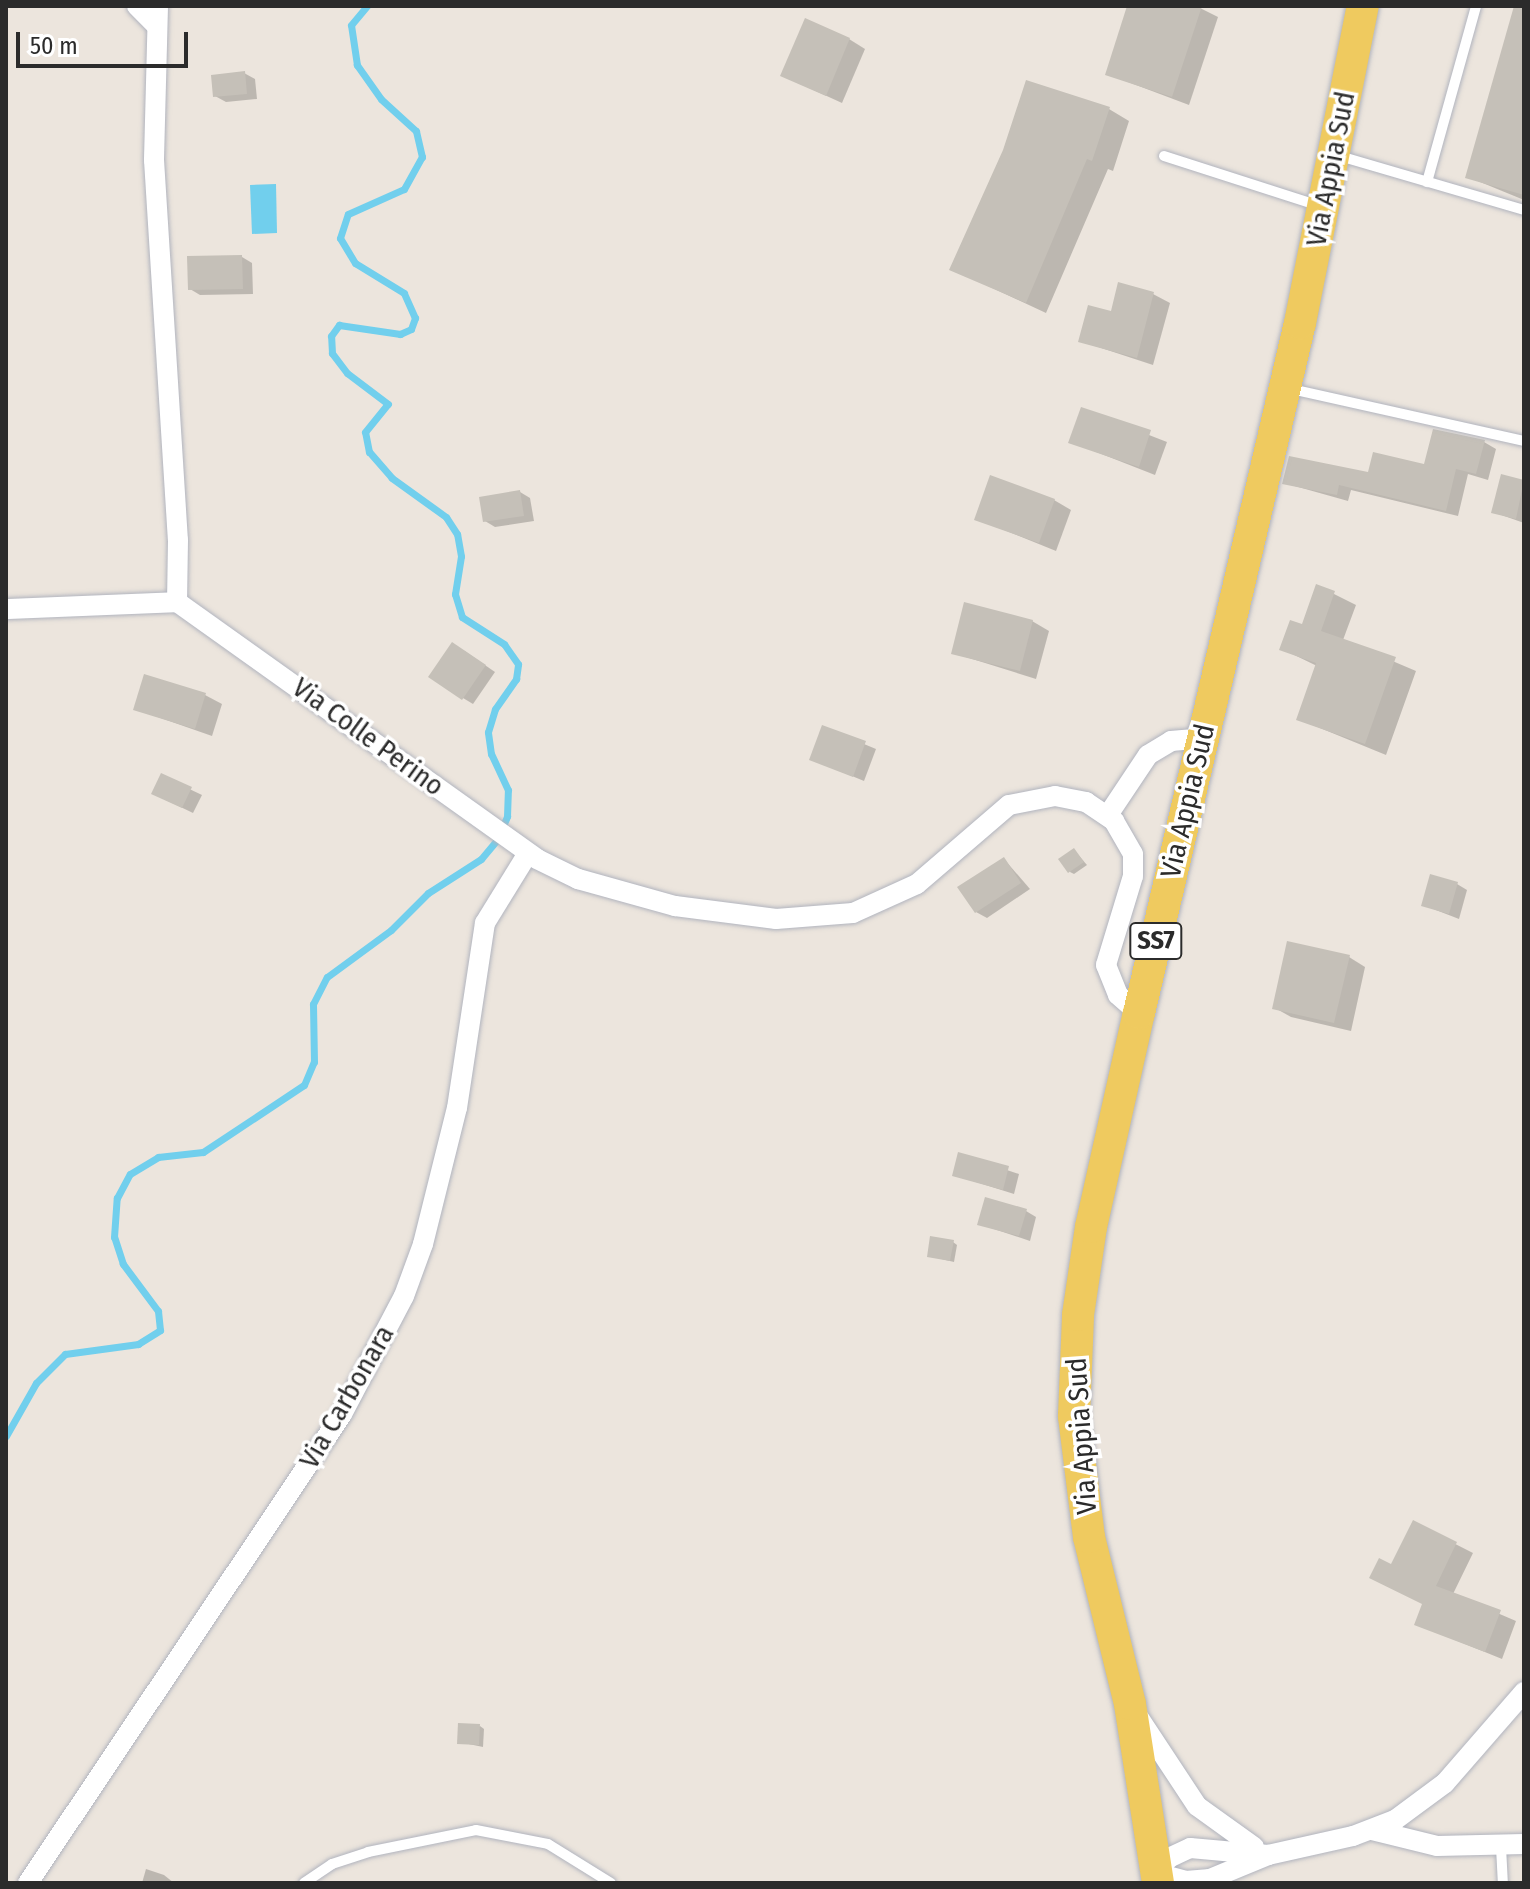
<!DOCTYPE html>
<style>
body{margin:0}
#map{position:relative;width:1530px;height:1889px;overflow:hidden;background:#ece5dd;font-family:"Fira Sans Condensed",sans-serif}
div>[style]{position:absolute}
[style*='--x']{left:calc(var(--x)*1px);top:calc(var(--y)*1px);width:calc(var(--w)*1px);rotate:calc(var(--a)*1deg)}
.water>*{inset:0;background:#71cfed}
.shadow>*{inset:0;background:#0003}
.stream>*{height:7px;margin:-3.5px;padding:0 3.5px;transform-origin:3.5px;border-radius:3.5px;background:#71cfed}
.building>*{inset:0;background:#c5c0b8}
.roads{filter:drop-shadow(0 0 2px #b1b4be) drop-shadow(0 0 2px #b1b4be)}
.service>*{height:10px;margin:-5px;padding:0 5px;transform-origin:5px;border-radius:5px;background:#fff}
.minor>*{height:20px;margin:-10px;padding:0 10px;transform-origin:10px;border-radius:10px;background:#fff}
.primary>*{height:32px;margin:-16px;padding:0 16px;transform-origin:16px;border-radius:16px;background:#efca5f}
span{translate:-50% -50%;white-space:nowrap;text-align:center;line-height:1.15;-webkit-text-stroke:7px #fff;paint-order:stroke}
.shield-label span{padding:2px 6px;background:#fff;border:2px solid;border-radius:6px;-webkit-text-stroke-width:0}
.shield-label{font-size:26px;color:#2b2b2b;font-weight:700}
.street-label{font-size:28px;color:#2b2b2b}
.frame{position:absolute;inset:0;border:8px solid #2b2b2b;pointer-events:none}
.scale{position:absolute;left:16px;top:32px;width:172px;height:36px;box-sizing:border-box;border:4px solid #2b2b2b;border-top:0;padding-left:10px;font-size:24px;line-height:28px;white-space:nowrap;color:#2b2b2b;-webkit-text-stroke:6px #fff;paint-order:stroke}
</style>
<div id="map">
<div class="water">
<i style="clip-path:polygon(276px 184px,277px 233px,252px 234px,250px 185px)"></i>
</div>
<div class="shadow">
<i style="clip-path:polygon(1129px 6px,1196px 6px,1218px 17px,1189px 105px,1107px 74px)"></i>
<i style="clip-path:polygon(1516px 6px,1524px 6px,1524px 200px,1468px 177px)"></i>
<i style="clip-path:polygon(849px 39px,865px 49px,842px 103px,783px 76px)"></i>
<i style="clip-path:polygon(244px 73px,255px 79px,257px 99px,226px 102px,215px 96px)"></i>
<i style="clip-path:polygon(1109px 109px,1129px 121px,1113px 171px,1108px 169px,1046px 313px,952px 269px)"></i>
<i style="clip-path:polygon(242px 257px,252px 263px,253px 294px,200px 295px,190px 289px)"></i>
<i style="clip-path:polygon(1153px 294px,1170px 303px,1153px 365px,1080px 341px,1112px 314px)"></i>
<i style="clip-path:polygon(1082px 409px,1167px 442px,1155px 475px,1071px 442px)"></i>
<i style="clip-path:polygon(1484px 442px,1496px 449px,1488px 480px,1468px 474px,1458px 516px,1351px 490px,1348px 501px,1284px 483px,1426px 466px)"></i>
<i style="clip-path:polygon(1502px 476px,1524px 482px,1524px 523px,1493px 512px)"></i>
<i style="clip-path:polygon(520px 492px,530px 498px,534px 521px,495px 527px,485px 521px)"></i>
<i style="clip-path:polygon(1054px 500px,1071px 510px,1056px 551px,977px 519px)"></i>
<i style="clip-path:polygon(1318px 586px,1356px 605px,1343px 640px,1416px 671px,1386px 755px,1298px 719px,1317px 666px,1282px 649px,1303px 626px)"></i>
<i style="clip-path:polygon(1032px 621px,1049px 631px,1036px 679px,953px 653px)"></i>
<i style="clip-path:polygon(463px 650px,495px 672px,473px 704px,463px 698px)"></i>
<i style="clip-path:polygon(205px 695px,222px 704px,212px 736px,135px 709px)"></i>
<i style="clip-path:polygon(823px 727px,876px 749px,864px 781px,811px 759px)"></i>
<i style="clip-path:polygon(162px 776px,202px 795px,193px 813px,164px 799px)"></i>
<i style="clip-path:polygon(1074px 850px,1087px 865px,1074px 874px,1070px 872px)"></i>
<i style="clip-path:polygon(1004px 859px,1030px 889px,987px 918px,976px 912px)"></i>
<i style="clip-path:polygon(1457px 884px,1467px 890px,1459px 919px,1423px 905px)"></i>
<i style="clip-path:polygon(1349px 957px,1365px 967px,1351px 1031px,1291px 1017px,1275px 1008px)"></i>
<i style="clip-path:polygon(959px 1154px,1019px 1174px,1014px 1194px,954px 1175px)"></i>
<i style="clip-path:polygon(1026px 1211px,1036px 1217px,1030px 1241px,979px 1224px)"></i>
<i style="clip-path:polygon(953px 1242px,957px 1245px,954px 1262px,929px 1256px)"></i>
<i style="clip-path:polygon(1414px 1523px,1473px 1553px,1453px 1594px,1516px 1621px,1502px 1659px,1416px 1624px,1424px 1604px,1392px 1567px)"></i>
<i style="clip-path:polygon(480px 1726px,484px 1729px,483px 1747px,459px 1742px)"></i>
<i style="clip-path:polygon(146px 1869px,164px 1875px,174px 1883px,142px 1883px)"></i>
</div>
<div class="stream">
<i style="--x:6;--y:1436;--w:61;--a:-60.5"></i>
<i style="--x:36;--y:1383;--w:41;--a:-45"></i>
<i style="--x:65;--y:1354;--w:74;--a:-7.8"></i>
<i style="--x:138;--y:1344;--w:26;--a:-32"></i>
<i style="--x:160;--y:1330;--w:19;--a:-96"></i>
<i style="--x:158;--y:1311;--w:59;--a:-126.7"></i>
<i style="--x:123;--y:1264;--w:28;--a:-108"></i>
<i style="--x:114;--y:1237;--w:39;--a:-86"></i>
<i style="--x:117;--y:1198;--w:27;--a:-62"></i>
<i style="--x:130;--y:1174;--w:33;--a:-31"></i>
<i style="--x:158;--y:1157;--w:45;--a:-6.3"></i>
<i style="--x:203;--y:1152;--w:121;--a:-33.6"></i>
<i style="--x:304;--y:1085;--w:25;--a:-67"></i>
<i style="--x:314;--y:1062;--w:58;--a:-91"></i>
<i style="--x:313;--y:1004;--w:30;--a:-63"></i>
<i style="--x:327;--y:977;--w:79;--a:-36.3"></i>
<i style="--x:391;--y:930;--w:52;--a:-45"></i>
<i style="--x:428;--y:893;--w:63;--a:-32.7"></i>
<i style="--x:481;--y:859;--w:25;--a:-50"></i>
<i style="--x:497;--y:840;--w:26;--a:-67"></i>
<i style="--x:507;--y:816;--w:26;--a:-88"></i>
<i style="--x:508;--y:790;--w:40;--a:-115"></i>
<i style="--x:491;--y:754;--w:22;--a:-98"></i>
<i style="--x:488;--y:732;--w:24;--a:-73"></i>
<i style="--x:495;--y:709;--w:37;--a:-55"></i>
<i style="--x:516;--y:679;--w:15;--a:-82"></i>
<i style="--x:518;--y:664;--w:24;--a:-125"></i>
<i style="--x:504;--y:644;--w:50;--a:-147.3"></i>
<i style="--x:462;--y:617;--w:24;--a:-107"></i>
<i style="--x:455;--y:594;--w:38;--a:-81"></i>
<i style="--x:461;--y:556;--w:22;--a:-100"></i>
<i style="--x:457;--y:534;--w:20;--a:-123"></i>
<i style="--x:446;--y:517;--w:67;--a:-144.2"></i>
<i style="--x:392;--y:478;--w:35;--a:-131"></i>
<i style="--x:369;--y:452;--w:20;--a:-101"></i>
<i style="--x:365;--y:432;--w:36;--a:-51"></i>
<i style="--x:388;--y:404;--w:51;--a:-142.9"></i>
<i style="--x:347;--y:373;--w:25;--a:-127"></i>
<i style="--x:332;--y:353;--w:17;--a:-93"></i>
<i style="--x:331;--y:336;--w:14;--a:-54"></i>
<i style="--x:339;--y:325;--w:62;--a:8.4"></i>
<i style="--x:400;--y:334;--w:12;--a:-24"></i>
<i style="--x:411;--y:329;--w:12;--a:-70"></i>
<i style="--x:415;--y:318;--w:27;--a:-114"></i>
<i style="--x:404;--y:293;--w:57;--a:-148.5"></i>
<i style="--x:355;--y:263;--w:29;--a:-121"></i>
<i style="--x:340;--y:238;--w:25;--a:-72"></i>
<i style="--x:348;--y:214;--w:61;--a:-24.1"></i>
<i style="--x:404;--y:189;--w:37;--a:-61"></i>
<i style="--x:422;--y:157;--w:27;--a:-103"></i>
<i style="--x:416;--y:131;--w:47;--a:-137.6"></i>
<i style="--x:381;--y:99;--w:42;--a:-125.2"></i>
<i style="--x:357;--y:65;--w:40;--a:-98.5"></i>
<i style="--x:351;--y:25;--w:25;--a:-50"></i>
</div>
<div class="building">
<i style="clip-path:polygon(1127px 6px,1202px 6px,1172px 97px,1105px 75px)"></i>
<i style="clip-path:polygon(1514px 6px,1524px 6px,1524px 195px,1465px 178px)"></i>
<i style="clip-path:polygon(805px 18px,850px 38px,826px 96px,780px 76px)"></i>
<i style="clip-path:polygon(245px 71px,247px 94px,213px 97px,211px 75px)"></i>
<i style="clip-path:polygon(1026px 80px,1110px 107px,1092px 161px,1087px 159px,1026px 303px,949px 270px,1003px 150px)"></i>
<i style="clip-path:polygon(242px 255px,243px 289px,188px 290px,187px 256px)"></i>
<i style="clip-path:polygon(1118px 282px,1154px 292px,1137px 358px,1078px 342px,1088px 305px,1111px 311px)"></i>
<i style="clip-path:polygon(1081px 407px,1151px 430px,1139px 467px,1068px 443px)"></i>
<i style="clip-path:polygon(1433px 429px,1485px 440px,1476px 474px,1456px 469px,1446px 511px,1339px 485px,1337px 495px,1282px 484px,1289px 456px,1368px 472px,1373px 452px,1424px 464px)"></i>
<i style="clip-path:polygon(1501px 474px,1524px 480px,1516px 519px,1491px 513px)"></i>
<i style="clip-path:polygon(990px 475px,1055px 499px,1039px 543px,974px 520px)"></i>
<i style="clip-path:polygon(520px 490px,524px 516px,483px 522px,479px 497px)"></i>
<i style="clip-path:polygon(1316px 584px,1335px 591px,1321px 631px,1396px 657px,1365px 744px,1296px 720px,1316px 663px,1279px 650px,1290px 620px,1302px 624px)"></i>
<i style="clip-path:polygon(964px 602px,1033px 620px,1020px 671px,951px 654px)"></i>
<i style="clip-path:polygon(452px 642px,486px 665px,462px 700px,428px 677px)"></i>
<i style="clip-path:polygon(144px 674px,206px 693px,195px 729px,133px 710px)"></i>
<i style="clip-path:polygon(822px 725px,866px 741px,853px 777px,809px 760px)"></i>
<i style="clip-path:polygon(161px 773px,192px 787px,182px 808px,151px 794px)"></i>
<i style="clip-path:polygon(1074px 848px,1084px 862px,1068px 873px,1058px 859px)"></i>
<i style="clip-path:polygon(1004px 857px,1021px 883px,975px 913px,957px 887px)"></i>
<i style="clip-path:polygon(1430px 874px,1458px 882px,1449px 914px,1421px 906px)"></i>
<i style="clip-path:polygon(1287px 941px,1350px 955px,1334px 1023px,1272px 1009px)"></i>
<i style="clip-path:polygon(958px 1152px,1009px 1166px,1003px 1190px,952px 1176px)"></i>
<i style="clip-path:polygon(985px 1197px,1027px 1209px,1019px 1236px,977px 1225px)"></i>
<i style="clip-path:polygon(930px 1236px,954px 1240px,950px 1261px,927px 1257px)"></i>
<i style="clip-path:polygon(1413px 1520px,1457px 1542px,1436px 1586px,1501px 1610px,1485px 1652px,1414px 1625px,1422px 1604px,1369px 1578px,1379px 1558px,1391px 1564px)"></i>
<i style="clip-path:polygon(458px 1723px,480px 1724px,479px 1745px,457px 1744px)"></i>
</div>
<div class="roads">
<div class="service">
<i style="--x:1336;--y:155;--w:196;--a:16.3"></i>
<i style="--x:1164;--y:156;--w:161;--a:17.8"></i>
<i style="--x:1427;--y:182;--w:183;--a:-74.4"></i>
<i style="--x:1291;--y:389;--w:239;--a:12.6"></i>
<i style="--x:1501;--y:1847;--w:36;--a:87"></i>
<i style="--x:304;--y:1883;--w:34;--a:-34"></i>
<i style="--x:332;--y:1864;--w:38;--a:-18"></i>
<i style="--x:368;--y:1852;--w:110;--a:-11.5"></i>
<i style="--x:476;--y:1830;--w:73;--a:11"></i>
<i style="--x:548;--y:1844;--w:74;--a:31.8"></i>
</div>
<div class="minor">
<i style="--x:137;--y:6;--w:27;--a:45"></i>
<i style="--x:158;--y:6;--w:154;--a:91.5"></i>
<i style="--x:154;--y:160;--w:381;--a:86.4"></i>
<i style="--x:178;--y:540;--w:62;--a:90.9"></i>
<i style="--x:177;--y:602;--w:442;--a:35.5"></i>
<i style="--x:537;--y:859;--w:46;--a:26"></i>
<i style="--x:578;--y:879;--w:101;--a:15.6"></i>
<i style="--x:675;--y:906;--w:102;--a:7.3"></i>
<i style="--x:776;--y:919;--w:77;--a:-4.5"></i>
<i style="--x:853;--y:913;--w:70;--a:-24.4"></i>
<i style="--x:917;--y:884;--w:121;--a:-40.7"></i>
<i style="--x:1009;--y:805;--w:47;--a:-11.1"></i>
<i style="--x:1055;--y:796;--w:32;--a:11"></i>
<i style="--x:1086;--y:802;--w:34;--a:34"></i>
<i style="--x:1114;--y:821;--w:38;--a:60"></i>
<i style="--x:1133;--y:854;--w:22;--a:90"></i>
<i style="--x:1133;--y:876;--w:93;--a:106.9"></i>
<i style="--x:1106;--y:965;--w:32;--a:68"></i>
<i style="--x:1118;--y:995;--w:28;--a:41"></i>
<i style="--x:6;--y:609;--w:171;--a:-2.3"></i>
<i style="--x:1108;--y:815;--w:72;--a:-56.3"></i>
<i style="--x:1148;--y:755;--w:27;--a:-31"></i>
<i style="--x:1171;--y:741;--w:32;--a:-5"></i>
<i style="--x:1137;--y:1715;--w:109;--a:56.6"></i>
<i style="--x:1197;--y:1806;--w:70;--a:35.7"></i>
<i style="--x:1372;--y:1830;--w:67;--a:13.8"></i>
<i style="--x:1437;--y:1846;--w:87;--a:-1.3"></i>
<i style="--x:1268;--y:1855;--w:78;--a:-174.9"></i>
<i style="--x:1190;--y:1848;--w:23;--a:155"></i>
<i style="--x:1169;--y:1858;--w:20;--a:131"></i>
<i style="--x:1156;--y:1873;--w:31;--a:15"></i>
<i style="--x:1186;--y:1881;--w:24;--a:-5"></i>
<i style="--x:1210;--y:1879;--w:63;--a:-22.5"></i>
<i style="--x:1268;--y:1855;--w:87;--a:-12.6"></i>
<i style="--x:1353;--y:1836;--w:45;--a:-20.9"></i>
<i style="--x:1395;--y:1820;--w:62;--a:-36.5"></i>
<i style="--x:1445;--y:1783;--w:121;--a:-49"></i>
<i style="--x:28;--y:1883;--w:564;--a:-56.2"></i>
<i style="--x:342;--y:1414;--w:133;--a:-62.3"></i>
<i style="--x:404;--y:1296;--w:55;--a:-69.9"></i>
<i style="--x:423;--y:1244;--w:140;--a:-76"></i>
<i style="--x:457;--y:1108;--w:187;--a:-81.4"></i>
<i style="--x:485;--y:923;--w:82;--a:-58.4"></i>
</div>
<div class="primary">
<i style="--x:1158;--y:1883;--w:181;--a:-98.9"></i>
<i style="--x:1130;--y:1704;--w:172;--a:-103.8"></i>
<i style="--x:1089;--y:1537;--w:122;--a:-97.1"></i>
<i style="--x:1074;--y:1416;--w:101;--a:-87.7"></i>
<i style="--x:1078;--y:1315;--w:89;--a:-81.6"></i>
<i style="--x:1091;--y:1227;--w:219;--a:-77.4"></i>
<i style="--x:1139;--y:1013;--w:709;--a:-76.87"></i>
<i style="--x:1300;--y:323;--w:323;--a:-78.8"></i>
</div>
</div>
<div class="shield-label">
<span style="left:1156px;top:941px">SS7</span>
</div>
<div class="street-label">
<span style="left:1331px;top:169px;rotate:-79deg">Via Appia Sud</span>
<span style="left:368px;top:737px;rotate:36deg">Via Colle Perino</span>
<span style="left:1188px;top:801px;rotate:-77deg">Via Appia Sud</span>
<span style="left:347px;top:1397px;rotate:-60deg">Via Carbonara</span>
<span style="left:1082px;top:1436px;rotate:-94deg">Via Appia Sud</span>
</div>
<div class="frame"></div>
<div class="scale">50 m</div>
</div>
